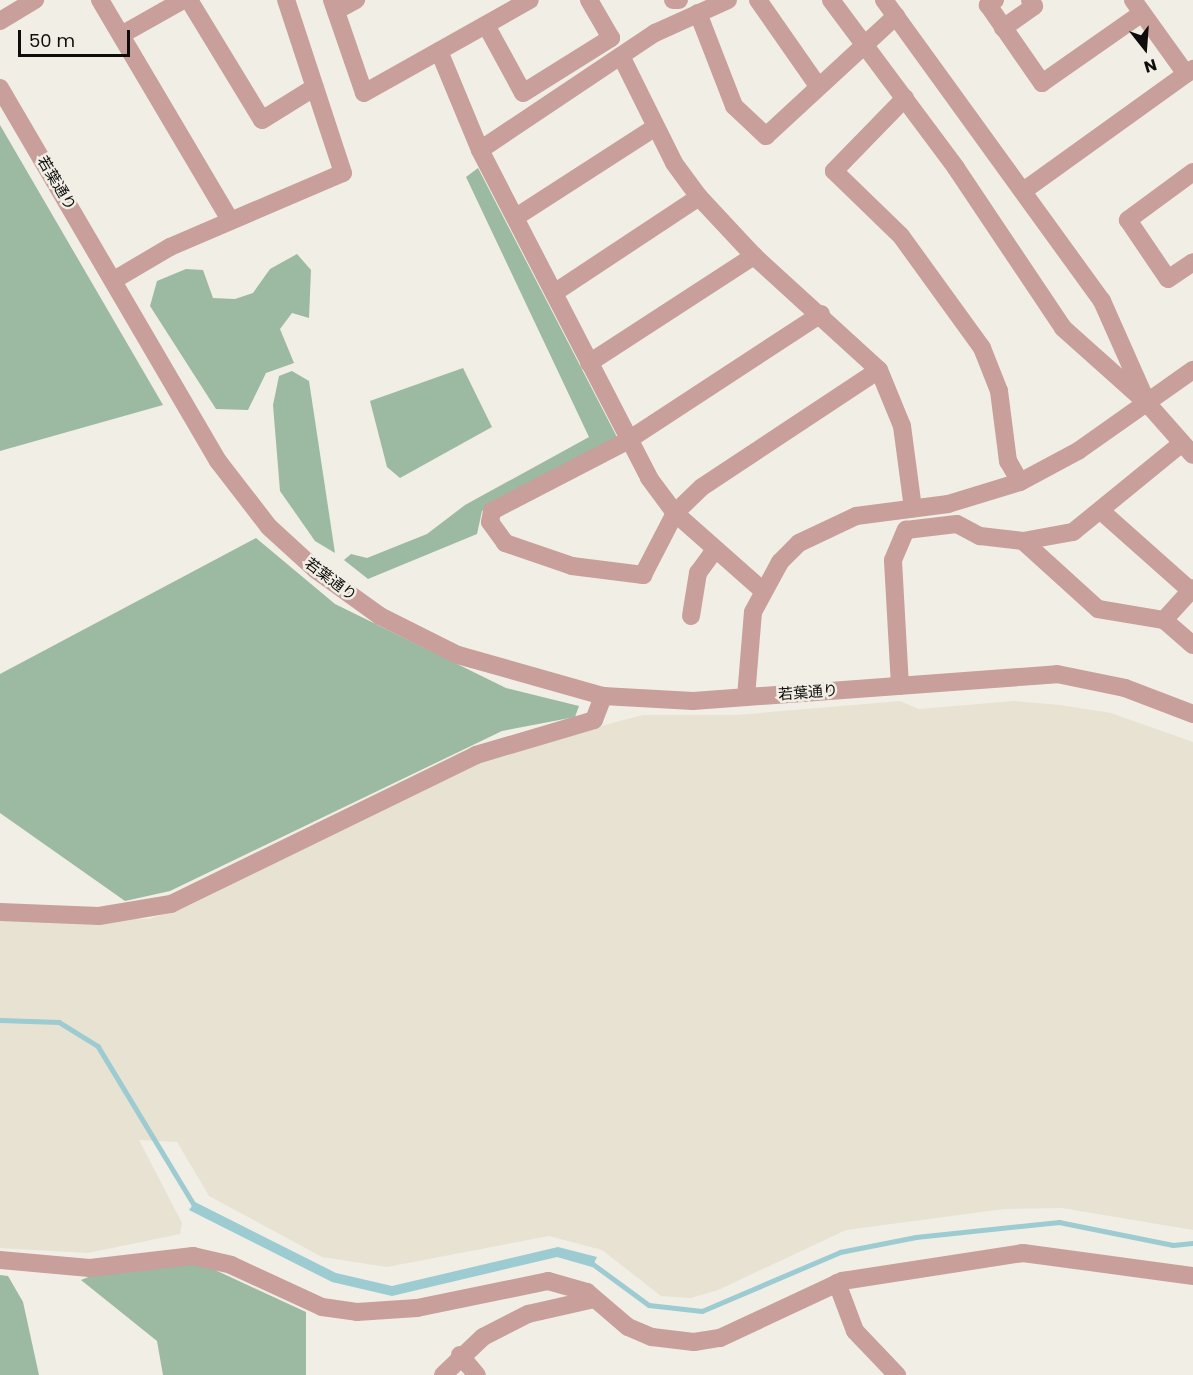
<!DOCTYPE html>
<meta charset="utf-8">
<style>
body{margin:0}
#map{position:relative;width:1193px;height:1375px;overflow:hidden;background:#f1eee6;font-family:Poppins,"Noto Sans JP",sans-serif}
div>[style]{position:absolute}
[style*='--x']{left:calc(var(--x)*1px);top:calc(var(--y)*1px);width:calc(var(--w)*1px);rotate:calc(var(--a)*1deg)}
.built>*{inset:0;background:#e8e2d3}
.forest>*{inset:0;background:#9bbaa1}
.water>*{inset:0;background:#9ccbd1}
.stream>*{height:4.5px;margin:-2.25px;padding:0 2.25px;transform-origin:2.25px;border-radius:2.25px;background:#9ccbd1}
.minor>*{height:18px;margin:-9px;padding:0 9px;transform-origin:9px;border-radius:9px;background:#c89f9a}
span{translate:-50% -50%;white-space:nowrap;text-align:center;line-height:1.15;-webkit-text-stroke:5px #f1eee6;paint-order:stroke}
.street-label{font-size:15px;color:#0e0d0b}
.north{position:absolute;left:1115px;top:18px;width:60px;height:60px;-webkit-text-stroke:4px #f1eee6;paint-order:stroke;rotate:163deg;font-size:16px;font-weight:700;line-height:24px;text-align:center;color:#0e0d0b}
.north::after{content:'';display:block;margin:auto;width:21px;height:27px;background:#0e0d0b;clip-path:polygon(50% 0,100% 100%,50% 72%,0 100%)}
.scale{position:absolute;left:18px;top:30px;width:112px;height:27px;box-sizing:border-box;border:3px solid #0e0d0b;border-top:0;padding-left:8px;font-size:18px;line-height:21px;white-space:nowrap;color:#0e0d0b;-webkit-text-stroke:4px #f1eee6;paint-order:stroke}
</style>
<div id="map">
<div class="built">
<i style="clip-path:polygon(900px 701px,919px 709px,1014px 701px,1060px 705px,1111px 713px,1193px 742px,1193px 1230px,1062px 1208px,1004px 1209px,846px 1230px,718px 1290px,691px 1298px,661px 1296px,602px 1250px,549px 1236px,387px 1267px,322px 1257px,209px 1196px,177px 1142px,139px 1140px,182px 1223px,180px 1234px,88px 1253px,0 1248px,0 920px,149px 919px,190px 905px,490px 755px,643px 715px,737px 715px)"></i>
</div>
<div class="forest">
<i style="clip-path:polygon(0 125px,163px 405px,0 451px)"></i>
<i style="clip-path:polygon(478px 168px,619px 441px,482px 511px,477px 534px,368px 579px,344px 560px,351px 554px,367px 558px,427px 534px,465px 505px,589px 437px,466px 177px)"></i>
<i style="clip-path:polygon(297px 254px,311px 270px,309px 318px,292px 313px,280px 329px,294px 363px,266px 373px,248px 410px,216px 409px,150px 306px,157px 281px,186px 269px,203px 270px,213px 298px,235px 299px,253px 293px,270px 269px)"></i>
<i style="clip-path:polygon(463px 368px,492px 427px,400px 478px,387px 467px,370px 401px)"></i>
<i style="clip-path:polygon(292px 371px,309px 381px,335px 553px,315px 541px,280px 491px,273px 405px,279px 376px)"></i>
<i style="clip-path:polygon(256px 538px,335px 604px,506px 688px,579px 706px,575px 717px,502px 731px,170px 891px,125px 901px,0 813px,0 674px)"></i>
<i style="clip-path:polygon(200px 1263px,306px 1312px,306px 1375px,163px 1375px,157px 1341px,81px 1280px,96px 1274px)"></i>
<i style="clip-path:polygon(0 1275px,8px 1276px,23px 1302px,39px 1375px,0 1375px)"></i>
</div>
<div class="water">
<i style="clip-path:polygon(195px 1202px,336px 1273px,392px 1286px,558px 1247px,597px 1257px,592px 1267px,557px 1257px,392px 1296px,332px 1282px,189px 1210px)"></i>
</div>
<div class="stream">
<i style="--x:0;--y:1020;--w:59;--a:1.9"></i>
<i style="--x:59;--y:1022;--w:46;--a:31.6"></i>
<i style="--x:98;--y:1046;--w:189;--a:58.8"></i>
<i style="--x:589;--y:1261;--w:74;--a:36.3"></i>
<i style="--x:649;--y:1305;--w:53;--a:6.5"></i>
<i style="--x:702;--y:1311;--w:150;--a:-23.1"></i>
<i style="--x:840;--y:1252;--w:77;--a:-11.2"></i>
<i style="--x:916;--y:1237;--w:144;--a:-6"></i>
<i style="--x:1059;--y:1222;--w:116;--a:11.4"></i>
<i style="--x:1173;--y:1245;--w:20;--a:-6"></i>
</div>
<div class="minor">
<i style="--x:100;--y:0;--w:256;--a:59.4"></i>
<i style="--x:189;--y:0;--w:140;--a:58.7"></i>
<i style="--x:262;--y:120;--w:62;--a:-31.9"></i>
<i style="--x:332;--y:0;--w:98;--a:71"></i>
<i style="--x:364;--y:93;--w:190;--a:-29.3"></i>
<i style="--x:673;--y:0;--w:6;--a:0"></i>
<i style="--x:758;--y:0;--w:105;--a:55.1"></i>
<i style="--x:831;--y:0;--w:209;--a:53.3"></i>
<i style="--x:956;--y:168;--w:192;--a:56.2"></i>
<i style="--x:1063;--y:328;--w:113;--a:41.8"></i>
<i style="--x:1147;--y:403;--w:69;--a:48.5"></i>
<i style="--x:884;--y:0;--w:372;--a:54.1"></i>
<i style="--x:1102;--y:301;--w:104;--a:66.1"></i>
<i style="--x:995;--y:0;--w:9;--a:144"></i>
<i style="--x:988;--y:5;--w:95;--a:55.3"></i>
<i style="--x:1042;--y:83;--w:122;--a:-35"></i>
<i style="--x:1133;--y:0;--w:91;--a:54.4"></i>
<i style="--x:336;--y:11;--w:23;--a:-29"></i>
<i style="--x:698;--y:13;--w:100;--a:68.8"></i>
<i style="--x:734;--y:106;--w:44;--a:43.2"></i>
<i style="--x:766;--y:136;--w:177;--a:-42.7"></i>
<i style="--x:0;--y:21;--w:41;--a:-31"></i>
<i style="--x:486;--y:25;--w:77;--a:61.4"></i>
<i style="--x:523;--y:93;--w:104;--a:-32"></i>
<i style="--x:611;--y:38;--w:44;--a:-120.1"></i>
<i style="--x:1003;--y:28;--w:38;--a:-35"></i>
<i style="--x:1034;--y:6;--w:7;--a:-124"></i>
<i style="--x:121;--y:35;--w:71;--a:-29.4"></i>
<i style="--x:439;--y:51;--w:107;--a:67.5"></i>
<i style="--x:480;--y:150;--w:211;--a:-33.8"></i>
<i style="--x:655;--y:33;--w:80;--a:-24.3"></i>
<i style="--x:621;--y:56;--w:119;--a:63.6"></i>
<i style="--x:674;--y:163;--w:42;--a:53.7"></i>
<i style="--x:699;--y:197;--w:81;--a:47"></i>
<i style="--x:754;--y:256;--w:169;--a:42.4"></i>
<i style="--x:879;--y:370;--w:61;--a:67.7"></i>
<i style="--x:902;--y:426;--w:83;--a:82.4"></i>
<i style="--x:0;--y:88;--w:432;--a:59.7"></i>
<i style="--x:218;--y:461;--w:83;--a:52.3"></i>
<i style="--x:269;--y:527;--w:64;--a:42.5"></i>
<i style="--x:316;--y:570;--w:79;--a:35.7"></i>
<i style="--x:380;--y:616;--w:87;--a:26.6"></i>
<i style="--x:458;--y:655;--w:151;--a:15.8"></i>
<i style="--x:603;--y:696;--w:90;--a:3.2"></i>
<i style="--x:693;--y:701;--w:365;--a:-4.2"></i>
<i style="--x:1057;--y:674;--w:69;--a:11.6"></i>
<i style="--x:1125;--y:688;--w:73;--a:20.9"></i>
<i style="--x:905;--y:98;--w:102;--a:134.2"></i>
<i style="--x:834;--y:171;--w:93;--a:44.1"></i>
<i style="--x:901;--y:236;--w:138;--a:54.1"></i>
<i style="--x:982;--y:348;--w:46;--a:68.4"></i>
<i style="--x:999;--y:391;--w:71;--a:82.7"></i>
<i style="--x:1008;--y:461;--w:24;--a:60"></i>
<i style="--x:480;--y:150;--w:369;--a:62.7"></i>
<i style="--x:649;--y:478;--w:44;--a:53.4"></i>
<i style="--x:675;--y:513;--w:116;--a:41.5"></i>
<i style="--x:1193;--y:172;--w:81;--a:143.6"></i>
<i style="--x:1128;--y:220;--w:71;--a:55.9"></i>
<i style="--x:1168;--y:279;--w:30;--a:-34"></i>
<i style="--x:1026;--y:189;--w:206;--a:-35.7"></i>
<i style="--x:516;--y:217;--w:164;--a:-32.8"></i>
<i style="--x:114;--y:280;--w:65;--a:-30.5"></i>
<i style="--x:170;--y:247;--w:188;--a:-23.2"></i>
<i style="--x:343;--y:173;--w:182;--a:-108.2"></i>
<i style="--x:554;--y:293;--w:174;--a:-33.5"></i>
<i style="--x:821;--y:314;--w:232;--a:146.8"></i>
<i style="--x:627;--y:441;--w:152;--a:152.6"></i>
<i style="--x:492;--y:511;--w:11;--a:100"></i>
<i style="--x:490;--y:522;--w:26;--a:54"></i>
<i style="--x:505;--y:543;--w:71;--a:18.9"></i>
<i style="--x:572;--y:566;--w:72;--a:7.2"></i>
<i style="--x:643;--y:575;--w:70;--a:-62.7"></i>
<i style="--x:675;--y:513;--w:37;--a:-44"></i>
<i style="--x:702;--y:487;--w:212;--a:-33.5"></i>
<i style="--x:589;--y:363;--w:197;--a:-33"></i>
<i style="--x:1101;--y:511;--w:120;--a:41.6"></i>
<i style="--x:1023;--y:541;--w:101;--a:42.2"></i>
<i style="--x:1098;--y:609;--w:67;--a:9.5"></i>
<i style="--x:1164;--y:620;--w:38;--a:41"></i>
<i style="--x:691;--y:616;--w:44;--a:-80.8"></i>
<i style="--x:698;--y:573;--w:29;--a:-54"></i>
<i style="--x:1164;--y:620;--w:43;--a:-47.8"></i>
<i style="--x:900;--y:686;--w:126;--a:-93.2"></i>
<i style="--x:893;--y:560;--w:33;--a:-67"></i>
<i style="--x:906;--y:530;--w:51;--a:-6.7"></i>
<i style="--x:957;--y:524;--w:26;--a:28"></i>
<i style="--x:980;--y:536;--w:43;--a:6.6"></i>
<i style="--x:1023;--y:541;--w:51;--a:-10.2"></i>
<i style="--x:1073;--y:532;--w:139;--a:-39.2"></i>
<i style="--x:746;--y:697;--w:85;--a:-85.3"></i>
<i style="--x:753;--y:612;--w:57;--a:-61.6"></i>
<i style="--x:780;--y:562;--w:27;--a:-45"></i>
<i style="--x:799;--y:543;--w:63;--a:-25.3"></i>
<i style="--x:856;--y:516;--w:93;--a:-7.4"></i>
<i style="--x:948;--y:504;--w:75;--a:-17"></i>
<i style="--x:1020;--y:482;--w:66;--a:-28.1"></i>
<i style="--x:1078;--y:451;--w:141;--a:-35.2"></i>
<i style="--x:0;--y:912;--w:99;--a:2.3"></i>
<i style="--x:99;--y:916;--w:73;--a:-9.5"></i>
<i style="--x:171;--y:904;--w:339;--a:-26"></i>
<i style="--x:476;--y:755;--w:123;--a:-16.5"></i>
<i style="--x:594;--y:720;--w:26;--a:-69"></i>
<i style="--x:0;--y:1260;--w:90;--a:5.1"></i>
<i style="--x:90;--y:1268;--w:104;--a:-6.6"></i>
<i style="--x:193;--y:1256;--w:39;--a:13"></i>
<i style="--x:231;--y:1265;--w:100;--a:24.8"></i>
<i style="--x:322;--y:1307;--w:35;--a:8"></i>
<i style="--x:357;--y:1312;--w:60;--a:-3.8"></i>
<i style="--x:417;--y:1308;--w:134;--a:-11.6"></i>
<i style="--x:548;--y:1281;--w:41;--a:15.8"></i>
<i style="--x:587;--y:1292;--w:54;--a:40.5"></i>
<i style="--x:628;--y:1327;--w:26;--a:23"></i>
<i style="--x:652;--y:1337;--w:42;--a:6.8"></i>
<i style="--x:694;--y:1342;--w:26;--a:-9"></i>
<i style="--x:720;--y:1338;--w:135;--a:-25"></i>
<i style="--x:842;--y:1281;--w:183;--a:-8.8"></i>
<i style="--x:1023;--y:1253;--w:172;--a:7.7"></i>
<i style="--x:837;--y:1283;--w:51;--a:69.4"></i>
<i style="--x:855;--y:1331;--w:61;--a:46.3"></i>
<i style="--x:460;--y:1355;--w:26;--a:50"></i>
<i style="--x:443;--y:1375;--w:55;--a:-43.5"></i>
<i style="--x:483;--y:1337;--w:51;--a:-27.1"></i>
<i style="--x:528;--y:1314;--w:68;--a:-12.8"></i>
</div>
<div class="street-label">
<span style="left:57px;top:183px;rotate:59deg">若葉通り</span>
<span style="left:331px;top:579px;rotate:37deg">若葉通り</span>
<span style="left:808px;top:692px;rotate:-4deg">若葉通り</span>
</div>
<div class="north">N</div>
<div class="scale">50 m</div>
</div>
